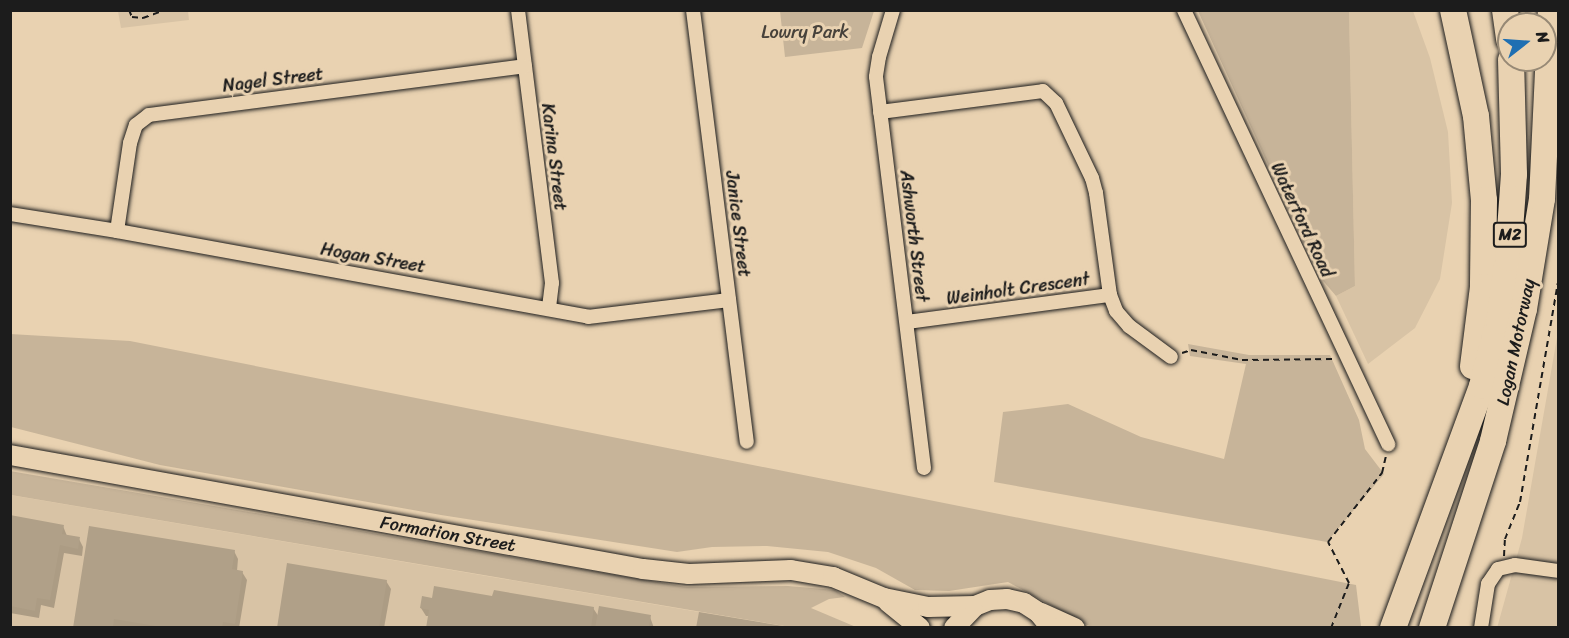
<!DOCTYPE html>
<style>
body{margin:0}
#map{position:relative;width:1569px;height:638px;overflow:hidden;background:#e9d2b1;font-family:Sriracha,sans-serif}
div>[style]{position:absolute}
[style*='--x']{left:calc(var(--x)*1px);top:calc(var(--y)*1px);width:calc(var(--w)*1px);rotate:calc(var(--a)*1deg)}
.built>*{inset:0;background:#d8c3a5}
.green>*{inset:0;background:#c7b499}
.shadow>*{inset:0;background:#0003}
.building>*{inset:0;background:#b0a088}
.path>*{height:2px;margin-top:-1px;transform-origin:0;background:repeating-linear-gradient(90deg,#1c1c1c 0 6px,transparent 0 10.5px)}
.roads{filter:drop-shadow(0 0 2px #1c1c1c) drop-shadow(0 0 2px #1c1c1c)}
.minor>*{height:14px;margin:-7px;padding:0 7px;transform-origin:7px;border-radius:7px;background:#e9d2b1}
.secondary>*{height:20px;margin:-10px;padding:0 10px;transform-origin:10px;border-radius:10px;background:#e9d2b1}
.motorway>*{height:26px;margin:-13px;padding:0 13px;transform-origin:13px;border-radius:13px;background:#e9d2b1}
span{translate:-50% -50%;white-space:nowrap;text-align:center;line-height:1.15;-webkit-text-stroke:6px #e9d2b1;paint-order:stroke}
.shield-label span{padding:2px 4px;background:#e9d2b1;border:2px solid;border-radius:4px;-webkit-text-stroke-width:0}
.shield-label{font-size:16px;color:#1c1c1c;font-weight:700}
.park-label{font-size:18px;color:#47423b}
.street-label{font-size:18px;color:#1c1c1c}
.frame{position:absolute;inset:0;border:12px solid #1c1c1c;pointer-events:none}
.north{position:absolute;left:1497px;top:12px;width:60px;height:60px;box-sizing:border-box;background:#e9d2b1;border:2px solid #978975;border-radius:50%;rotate:73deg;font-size:16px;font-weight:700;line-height:24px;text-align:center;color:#1c1c1c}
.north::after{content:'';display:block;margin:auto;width:21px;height:27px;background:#1f6fb2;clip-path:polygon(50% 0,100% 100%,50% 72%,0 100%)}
</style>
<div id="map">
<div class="built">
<i style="clip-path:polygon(118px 11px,188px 11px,189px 20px,121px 28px)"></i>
<i style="clip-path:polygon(1349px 11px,1413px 11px,1430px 58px,1448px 132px,1452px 203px,1440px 279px,1415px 328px,1368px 364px,1336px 296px,1355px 286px)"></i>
<i style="clip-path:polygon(1558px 332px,1558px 627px,1497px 628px,1522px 538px)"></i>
<i style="clip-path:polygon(10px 495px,699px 612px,787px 627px,11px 627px)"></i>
</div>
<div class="green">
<i style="clip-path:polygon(780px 11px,780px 10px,874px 11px,862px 48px,785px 57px)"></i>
<i style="clip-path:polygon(1198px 11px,1349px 11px,1355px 286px,1336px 296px,1319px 276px)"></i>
<i style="clip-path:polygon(10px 334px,130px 341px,1356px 585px,1361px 626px,1091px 627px,1008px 582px,949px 591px,915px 590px,876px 568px,828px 552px,767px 546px,712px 547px,677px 552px,441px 515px,160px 465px,11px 427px)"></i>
<i style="clip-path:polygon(1188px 344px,1249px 355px,1330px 355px,1359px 420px,1365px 449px,1384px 474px,1327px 542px,994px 482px,1003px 412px,1068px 404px,1141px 437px,1224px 459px,1246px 364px,1190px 356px)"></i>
<i style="clip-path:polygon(10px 471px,686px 587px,788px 586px,835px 590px,845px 597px,829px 599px,811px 608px,856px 627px,790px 627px,11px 495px)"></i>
</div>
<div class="shadow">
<i style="clip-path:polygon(10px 516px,63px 526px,67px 536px,79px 539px,83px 547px,82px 556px,64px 553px,54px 608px,41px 605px,39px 618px,10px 613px)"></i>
<i style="clip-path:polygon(234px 551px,238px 559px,237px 571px,242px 572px,247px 580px,239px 628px,74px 628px)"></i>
<i style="clip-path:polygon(386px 581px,391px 589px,384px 628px,279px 628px)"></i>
<i style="clip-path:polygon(493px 597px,593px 608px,599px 617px,650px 617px,654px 628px,428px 628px,430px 616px,426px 616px,421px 608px,433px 599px)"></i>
</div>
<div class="building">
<i style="clip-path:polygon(10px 515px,64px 525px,62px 534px,80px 537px,78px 549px,60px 545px,50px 600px,37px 598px,35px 611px,10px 606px)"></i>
<i style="clip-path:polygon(89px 526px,235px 550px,232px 569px,243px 571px,235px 624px,223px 622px,222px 628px,167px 628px,114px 619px,113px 628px,73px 628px)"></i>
<i style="clip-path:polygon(287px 563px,387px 580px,379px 628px,277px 628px)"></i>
<i style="clip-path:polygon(434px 586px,492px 596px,494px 590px,594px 607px,591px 628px,426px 628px,429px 610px,420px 608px,422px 596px,432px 598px)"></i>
<i style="clip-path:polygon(599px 606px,651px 615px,649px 628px,595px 628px)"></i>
<i style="clip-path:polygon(699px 612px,783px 626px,783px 628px,696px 628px)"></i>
</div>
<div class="path">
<i style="--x:129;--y:10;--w:8;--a:67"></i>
<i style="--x:132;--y:17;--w:11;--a:5"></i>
<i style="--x:143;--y:18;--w:23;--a:-20"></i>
<i style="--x:1182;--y:353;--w:9;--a:-18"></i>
<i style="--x:1191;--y:350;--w:52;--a:11.1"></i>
<i style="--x:1242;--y:360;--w:91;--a:-0.6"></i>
<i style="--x:1504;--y:556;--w:17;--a:-87"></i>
<i style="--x:1505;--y:539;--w:40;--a:-68"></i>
<i style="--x:1520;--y:502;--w:222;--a:-80.2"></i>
<i style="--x:1331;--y:628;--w:48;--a:-68.2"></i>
<i style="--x:1349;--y:583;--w:46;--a:-117.1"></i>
<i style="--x:1328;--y:542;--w:88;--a:-52"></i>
<i style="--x:1382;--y:473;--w:17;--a:-77"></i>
</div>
<div class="roads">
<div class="minor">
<i style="--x:518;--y:10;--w:275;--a:82.9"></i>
<i style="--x:552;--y:283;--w:25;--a:97"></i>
<i style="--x:693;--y:10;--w:435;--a:82.9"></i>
<i style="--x:893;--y:10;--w:49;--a:106.6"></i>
<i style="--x:879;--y:57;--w:20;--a:99"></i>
<i style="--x:876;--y:77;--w:394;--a:83"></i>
<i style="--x:1184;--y:10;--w:480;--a:64.8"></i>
<i style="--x:880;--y:112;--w:164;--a:-7.3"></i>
<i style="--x:1043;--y:91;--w:18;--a:43"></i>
<i style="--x:1056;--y:103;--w:83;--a:64.4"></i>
<i style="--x:1092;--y:178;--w:16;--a:75"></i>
<i style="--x:1096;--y:193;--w:103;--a:82.2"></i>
<i style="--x:1110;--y:295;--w:17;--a:69"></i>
<i style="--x:1116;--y:311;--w:20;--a:49"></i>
<i style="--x:1129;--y:326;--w:52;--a:36.4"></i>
<i style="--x:10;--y:214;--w:108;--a:9"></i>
<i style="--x:117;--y:231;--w:479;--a:10.3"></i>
<i style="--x:588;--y:317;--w:142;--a:-6.9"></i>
<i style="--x:117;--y:231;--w:89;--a:-81.6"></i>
<i style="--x:130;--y:143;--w:19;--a:-72"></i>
<i style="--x:136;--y:125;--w:16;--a:-38"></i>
<i style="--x:149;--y:115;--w:379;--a:-7.4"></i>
<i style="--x:907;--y:322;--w:205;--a:-7.6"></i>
<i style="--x:1481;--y:628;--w:45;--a:-81"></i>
<i style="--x:1488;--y:584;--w:18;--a:-56"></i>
<i style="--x:1498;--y:569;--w:17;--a:-13"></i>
<i style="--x:1515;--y:565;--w:43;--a:7.9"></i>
</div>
<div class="secondary">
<i style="--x:10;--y:455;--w:643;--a:10.21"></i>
<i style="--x:643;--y:569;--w:46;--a:6.2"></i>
<i style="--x:689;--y:574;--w:102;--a:-2.2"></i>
<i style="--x:791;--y:570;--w:43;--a:9.5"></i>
<i style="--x:833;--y:577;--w:55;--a:22.4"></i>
<i style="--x:884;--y:598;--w:45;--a:11.6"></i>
<i style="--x:928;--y:607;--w:47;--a:-1.2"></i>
<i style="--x:888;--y:602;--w:41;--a:39.1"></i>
<i style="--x:1041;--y:613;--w:37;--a:24"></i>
<i style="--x:954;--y:628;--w:30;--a:-46"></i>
<i style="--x:975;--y:606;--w:16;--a:-22"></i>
<i style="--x:990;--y:600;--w:17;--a:-3"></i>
<i style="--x:1007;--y:599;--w:17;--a:13"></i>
<i style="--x:1024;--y:603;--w:17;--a:33"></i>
<i style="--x:1038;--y:612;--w:21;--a:51"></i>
</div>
<div class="motorway">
<i style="--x:1453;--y:10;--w:108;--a:77.8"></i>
<i style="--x:1476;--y:116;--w:84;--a:84.6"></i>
<i style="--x:1484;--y:200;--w:87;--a:90.7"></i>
<i style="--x:1483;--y:287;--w:80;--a:97.2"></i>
<i style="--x:1505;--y:10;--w:30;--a:82"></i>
<i style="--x:1393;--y:628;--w:258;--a:-69.8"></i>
<i style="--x:1482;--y:386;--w:67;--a:-75.3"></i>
<i style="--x:1499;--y:321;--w:64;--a:-81.9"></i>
<i style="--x:1508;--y:258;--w:84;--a:-85.9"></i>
<i style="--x:1514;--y:174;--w:114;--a:-91.5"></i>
<i style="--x:1432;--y:628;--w:197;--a:-71.9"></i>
<i style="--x:1493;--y:441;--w:136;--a:-76.8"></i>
<i style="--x:1524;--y:309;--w:111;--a:-80.7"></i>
<i style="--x:1542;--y:199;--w:189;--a:-87.3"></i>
</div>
</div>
<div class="shield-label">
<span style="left:1510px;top:235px">M2</span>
</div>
<div class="park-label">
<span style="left:805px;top:32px">Lowry Park</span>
</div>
<div class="street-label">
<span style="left:273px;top:80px;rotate:-7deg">Nagel Street</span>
<span style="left:554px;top:157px;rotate:83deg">Karina Street</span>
<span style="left:1302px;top:220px;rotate:65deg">Waterford Road</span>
<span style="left:738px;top:224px;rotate:83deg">Janice Street</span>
<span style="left:914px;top:236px;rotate:83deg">Ashworth Street</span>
<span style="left:373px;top:258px;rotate:10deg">Hogan Street</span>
<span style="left:1018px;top:289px;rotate:-8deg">Weinholt Crescent</span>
<span style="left:1516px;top:342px;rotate:-78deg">Logan Motorway</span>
<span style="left:448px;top:534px;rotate:10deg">Formation Street</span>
</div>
<div class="frame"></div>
<div class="north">N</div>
</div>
